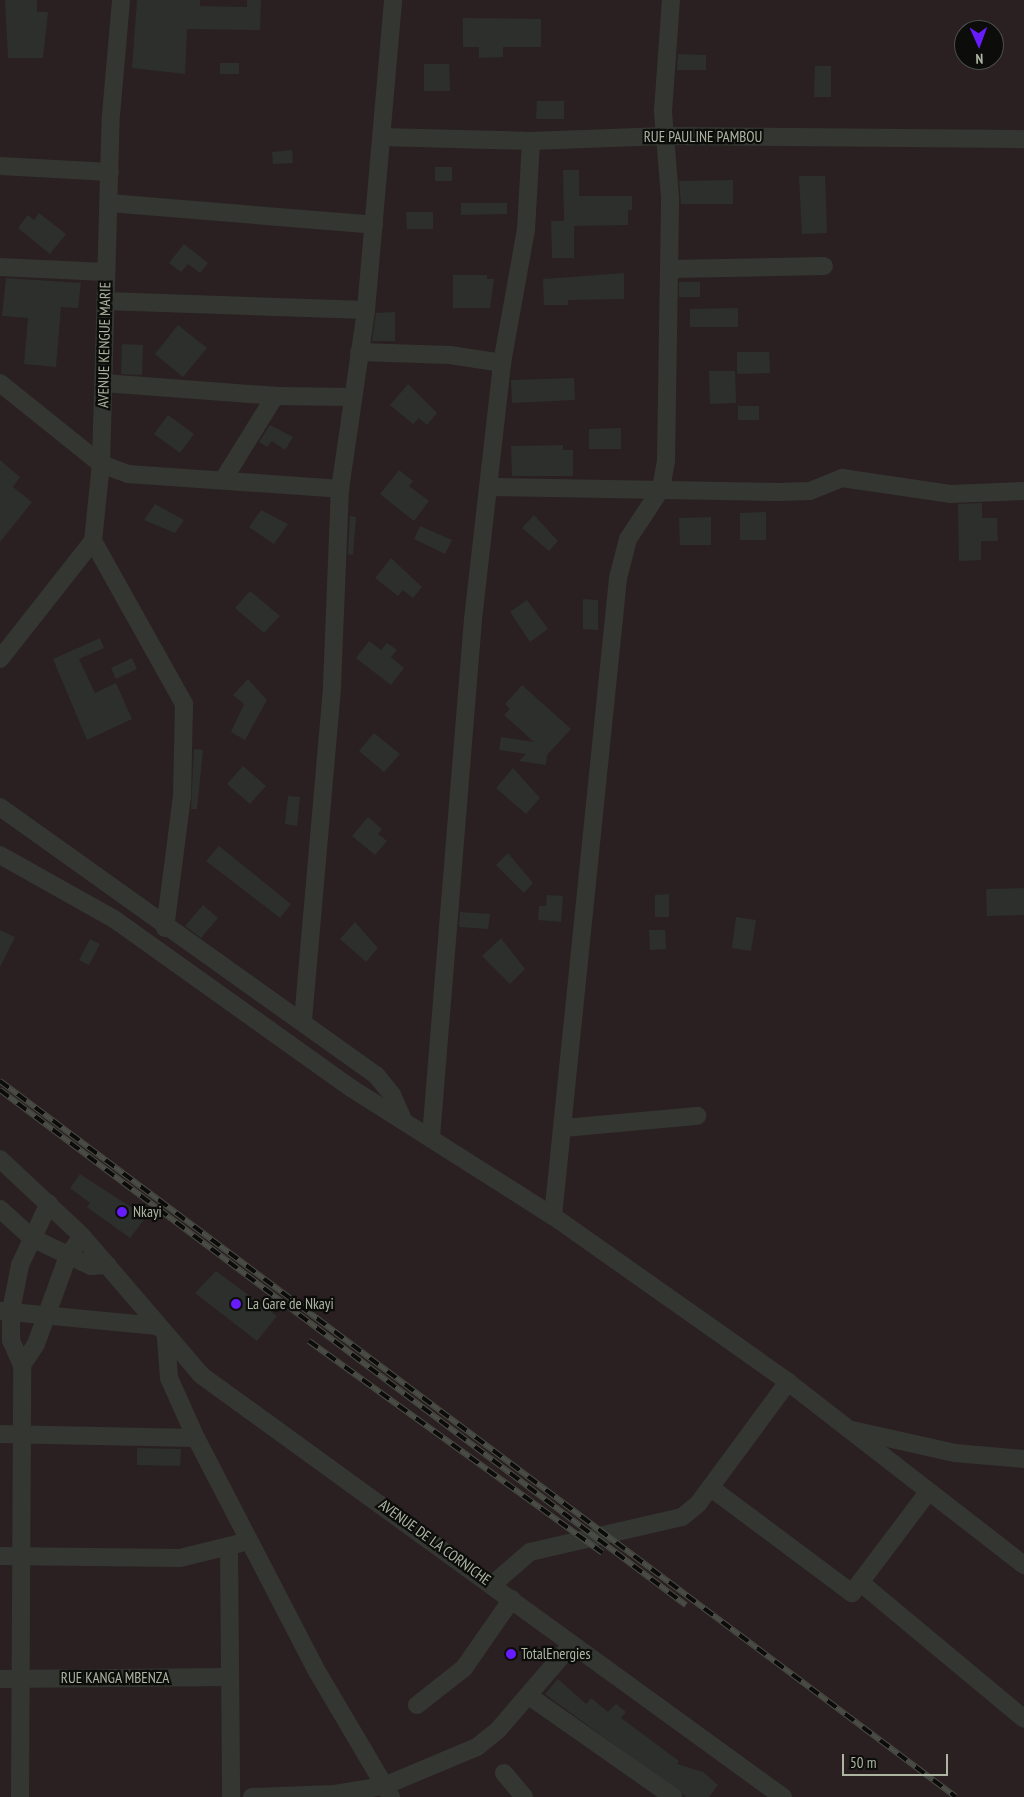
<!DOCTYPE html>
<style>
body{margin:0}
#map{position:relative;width:1024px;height:1797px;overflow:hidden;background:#111210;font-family:"PT Sans Narrow",sans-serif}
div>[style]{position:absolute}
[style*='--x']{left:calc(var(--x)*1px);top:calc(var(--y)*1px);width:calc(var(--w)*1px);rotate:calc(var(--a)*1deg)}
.green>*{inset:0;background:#2a2022}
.building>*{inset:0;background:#2c2f2b}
.minor>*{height:18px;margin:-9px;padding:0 9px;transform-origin:9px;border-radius:9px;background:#343731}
.rail>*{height:5.5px;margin-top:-2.75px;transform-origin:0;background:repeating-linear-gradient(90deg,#0c0d0b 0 11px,#494c44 0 22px);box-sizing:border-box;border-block:1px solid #494c44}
.dots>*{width:14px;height:14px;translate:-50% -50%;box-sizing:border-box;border:2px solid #0c0d0b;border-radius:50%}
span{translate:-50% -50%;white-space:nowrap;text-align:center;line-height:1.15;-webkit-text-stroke:4.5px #0c0d0b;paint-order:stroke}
.street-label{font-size:15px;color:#adb4a1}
.poi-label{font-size:15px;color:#adb4a1}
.left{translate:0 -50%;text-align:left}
.north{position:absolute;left:954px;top:20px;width:50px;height:50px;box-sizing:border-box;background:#0c0d0b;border:1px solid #4c5047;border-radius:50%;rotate:178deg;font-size:14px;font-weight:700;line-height:20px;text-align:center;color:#adb4a1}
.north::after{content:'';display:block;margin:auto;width:18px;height:22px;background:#681cfe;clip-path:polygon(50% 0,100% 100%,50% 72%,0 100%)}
.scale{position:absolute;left:842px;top:1754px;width:106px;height:22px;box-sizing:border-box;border:2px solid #adb4a1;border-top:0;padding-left:6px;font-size:15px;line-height:18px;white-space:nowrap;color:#adb4a1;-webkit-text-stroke:4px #0c0d0b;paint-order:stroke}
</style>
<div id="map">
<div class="green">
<i style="clip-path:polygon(evenodd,0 0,1024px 0,1024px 1797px,0 1797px,0 0,964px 30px,994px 30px,994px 60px,964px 60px,964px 30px)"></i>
</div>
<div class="building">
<i style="clip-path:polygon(5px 0,37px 0,37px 12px,48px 12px,43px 58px,8px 58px)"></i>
<i style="clip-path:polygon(137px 0,200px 0,200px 6px,247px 7px,247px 0,261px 0,260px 30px,187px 29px,185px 74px,132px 68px)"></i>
<i style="clip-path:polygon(463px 18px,541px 19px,541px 47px,503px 47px,503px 57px,479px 58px,479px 47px,463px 47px)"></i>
<i style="clip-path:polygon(678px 54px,706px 55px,706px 70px,677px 70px)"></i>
<i style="clip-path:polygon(220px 63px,239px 63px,239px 74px,220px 74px)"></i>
<i style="clip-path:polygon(424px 64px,449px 64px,450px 91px,424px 91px)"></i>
<i style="clip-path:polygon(815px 66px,831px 66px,831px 97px,814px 97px)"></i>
<i style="clip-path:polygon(537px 101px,564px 101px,564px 119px,536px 119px)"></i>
<i style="clip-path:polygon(292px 150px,293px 163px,273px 164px,272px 152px)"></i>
<i style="clip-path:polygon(435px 167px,452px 167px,452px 181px,435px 181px)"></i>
<i style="clip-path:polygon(563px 170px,579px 170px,579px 196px,632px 196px,632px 210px,628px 210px,628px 225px,574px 226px,574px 258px,552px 258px,551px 221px,564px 221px)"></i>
<i style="clip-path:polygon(799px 176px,825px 176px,827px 233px,802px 234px)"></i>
<i style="clip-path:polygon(733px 180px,733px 204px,681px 204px,679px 181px)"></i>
<i style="clip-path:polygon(461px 203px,507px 203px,507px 214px,461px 215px)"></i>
<i style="clip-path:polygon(406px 212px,433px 212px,433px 229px,407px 229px)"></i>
<i style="clip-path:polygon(39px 213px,66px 234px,50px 254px,18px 228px,28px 215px,34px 220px)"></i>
<i style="clip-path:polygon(184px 244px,208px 263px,200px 273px,188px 264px,181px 272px,169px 263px)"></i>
<i style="clip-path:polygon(624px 273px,624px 299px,568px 300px,568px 305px,544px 305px,543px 279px)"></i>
<i style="clip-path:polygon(453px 275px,487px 275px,487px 279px,494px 279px,490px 308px,453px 308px)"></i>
<i style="clip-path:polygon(6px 278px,81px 283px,78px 308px,61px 307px,56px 367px,24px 364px,28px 318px,2px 316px)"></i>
<i style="clip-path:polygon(679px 282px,700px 282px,700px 297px,679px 297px)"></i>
<i style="clip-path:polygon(738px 308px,738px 327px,690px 327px,690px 309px)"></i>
<i style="clip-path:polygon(395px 312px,395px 341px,372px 341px,376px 313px)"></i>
<i style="clip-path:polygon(178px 325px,207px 348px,183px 377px,155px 354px)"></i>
<i style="clip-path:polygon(122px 344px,143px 345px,142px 375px,121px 374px)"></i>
<i style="clip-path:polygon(737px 352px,769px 352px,770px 373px,737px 374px)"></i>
<i style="clip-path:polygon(709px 371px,735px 371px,736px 403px,710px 404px)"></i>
<i style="clip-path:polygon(574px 378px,575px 400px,512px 403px,511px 380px)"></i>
<i style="clip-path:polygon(408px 384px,437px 413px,427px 425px,419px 418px,413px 424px,390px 405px)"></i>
<i style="clip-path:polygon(738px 406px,759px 406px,759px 420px,738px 420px)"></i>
<i style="clip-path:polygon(168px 415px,194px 434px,180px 453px,154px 434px)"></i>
<i style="clip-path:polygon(270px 425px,293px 437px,285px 450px,272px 441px,267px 447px,259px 442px)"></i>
<i style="clip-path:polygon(621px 428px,621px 449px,589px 449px,589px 429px)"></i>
<i style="clip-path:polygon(563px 445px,563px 450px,573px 450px,573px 476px,512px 476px,511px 446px)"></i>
<i style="clip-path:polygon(0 460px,20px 477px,13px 487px,32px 502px,0 542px)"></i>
<i style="clip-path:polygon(399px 470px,413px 481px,409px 486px,429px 501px,414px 521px,380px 494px)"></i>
<i style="clip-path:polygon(982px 503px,982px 518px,997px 518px,998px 541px,981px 541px,981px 560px,959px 561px,958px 504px)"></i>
<i style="clip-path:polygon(155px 504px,184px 520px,175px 533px,144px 520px)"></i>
<i style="clip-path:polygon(261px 510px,288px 524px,274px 544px,249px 527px)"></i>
<i style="clip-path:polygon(766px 512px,766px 540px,740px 540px,740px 513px)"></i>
<i style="clip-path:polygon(534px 515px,558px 541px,549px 551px,522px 528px)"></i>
<i style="clip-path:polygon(350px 516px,356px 517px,353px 555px,348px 554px)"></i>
<i style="clip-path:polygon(711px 517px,711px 545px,680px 545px,679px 518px)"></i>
<i style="clip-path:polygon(420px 526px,452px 540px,445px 554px,414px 539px)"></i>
<i style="clip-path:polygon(391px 558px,422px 587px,413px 598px,403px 590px,398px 596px,375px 578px)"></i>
<i style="clip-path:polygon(250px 591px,280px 616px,264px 633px,235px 608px)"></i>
<i style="clip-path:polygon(583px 599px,598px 600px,598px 630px,583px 629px)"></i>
<i style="clip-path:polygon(527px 600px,548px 629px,530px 642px,510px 612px)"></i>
<i style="clip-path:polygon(100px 638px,104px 648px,79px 659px,95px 693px,116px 683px,132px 719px,87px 740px,53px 659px)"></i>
<i style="clip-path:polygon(369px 641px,381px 650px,387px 643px,397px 650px,391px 657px,404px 668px,391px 685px,356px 658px)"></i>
<i style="clip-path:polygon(132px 658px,137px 669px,116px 679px,111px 668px)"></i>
<i style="clip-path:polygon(248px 679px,267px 700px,245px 740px,231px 732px,244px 704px,233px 695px)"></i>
<i style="clip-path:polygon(522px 685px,571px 729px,547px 755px,546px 765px,519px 761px,526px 754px,499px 750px,501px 737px,534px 742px,504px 715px,510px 709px,505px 704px)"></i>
<i style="clip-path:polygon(374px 733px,400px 754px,384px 772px,359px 751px)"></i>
<i style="clip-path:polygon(194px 749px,203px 750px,197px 809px,191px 809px)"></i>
<i style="clip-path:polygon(243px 766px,266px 786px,250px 804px,227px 784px)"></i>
<i style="clip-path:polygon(513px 768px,540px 798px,526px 814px,496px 788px)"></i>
<i style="clip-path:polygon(288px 796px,300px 797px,297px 826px,285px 824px)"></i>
<i style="clip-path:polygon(368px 817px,382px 829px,378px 834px,387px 841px,375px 855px,352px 836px)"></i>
<i style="clip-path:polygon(219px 846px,291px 904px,280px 918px,206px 861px)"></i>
<i style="clip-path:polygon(508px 853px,533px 883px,524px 893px,496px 865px)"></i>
<i style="clip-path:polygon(1024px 888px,1024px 915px,987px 916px,986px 889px)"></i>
<i style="clip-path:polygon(669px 894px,669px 917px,655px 917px,655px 895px)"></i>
<i style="clip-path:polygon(547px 895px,563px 896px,561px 922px,538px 920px,539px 906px,546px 906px)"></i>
<i style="clip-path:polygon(203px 905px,218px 918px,201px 938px,185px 926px)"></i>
<i style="clip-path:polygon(460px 912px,490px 914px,488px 929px,459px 927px)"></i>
<i style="clip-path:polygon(736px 917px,756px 920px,751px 951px,732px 948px)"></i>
<i style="clip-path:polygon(355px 922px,378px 948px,366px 962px,340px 939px)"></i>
<i style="clip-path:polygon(0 930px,15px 937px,0 967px)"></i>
<i style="clip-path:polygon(649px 930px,665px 930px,666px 949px,650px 950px)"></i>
<i style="clip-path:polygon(501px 938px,525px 969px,510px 984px,482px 956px)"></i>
<i style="clip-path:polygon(90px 939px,100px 944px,89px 965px,79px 960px)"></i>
<i style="clip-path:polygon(80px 1174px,146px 1217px,130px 1238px,87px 1207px,90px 1203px,70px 1188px)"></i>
<i style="clip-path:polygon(216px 1271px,277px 1316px,257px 1341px,195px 1293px)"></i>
<i style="clip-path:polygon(137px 1448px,181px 1449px,180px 1466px,137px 1465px)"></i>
<i style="clip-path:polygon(558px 1679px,586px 1704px,591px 1698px,608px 1712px,616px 1704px,626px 1712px,621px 1718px,679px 1761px,677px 1764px,703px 1772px,718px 1785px,709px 1797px,686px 1797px,549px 1697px,545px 1694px)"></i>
</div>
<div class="minor">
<i style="--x:381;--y:137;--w:150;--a:1.5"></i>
<i style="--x:531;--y:141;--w:133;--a:-2.2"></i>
<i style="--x:664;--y:136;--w:360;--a:0.5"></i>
<i style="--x:0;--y:166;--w:110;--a:3.1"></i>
<i style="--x:109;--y:203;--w:266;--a:4.7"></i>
<i style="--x:0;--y:267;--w:105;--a:2.7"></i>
<i style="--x:670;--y:269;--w:154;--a:-1.1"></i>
<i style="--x:106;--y:301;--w:260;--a:2"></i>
<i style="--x:359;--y:352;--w:91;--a:1.9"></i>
<i style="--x:450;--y:355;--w:53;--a:8.7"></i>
<i style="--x:0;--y:383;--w:129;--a:38.7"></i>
<i style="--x:101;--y:464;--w:29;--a:20"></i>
<i style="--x:128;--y:474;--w:213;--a:4"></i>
<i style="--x:104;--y:383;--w:171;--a:4.3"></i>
<i style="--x:275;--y:396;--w:76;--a:0.8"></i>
<i style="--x:223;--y:480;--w:99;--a:-58.2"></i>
<i style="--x:489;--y:487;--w:291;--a:1"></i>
<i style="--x:780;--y:492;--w:30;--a:-2"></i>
<i style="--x:810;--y:491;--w:35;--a:-22"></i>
<i style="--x:842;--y:478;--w:109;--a:8.4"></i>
<i style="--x:950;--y:494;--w:74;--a:-2.3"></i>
<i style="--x:93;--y:541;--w:187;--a:60.8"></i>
<i style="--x:184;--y:704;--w:92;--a:91.2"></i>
<i style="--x:182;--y:796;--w:133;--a:97.3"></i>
<i style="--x:0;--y:659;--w:150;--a:-51.8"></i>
<i style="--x:93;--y:541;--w:77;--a:-84.1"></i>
<i style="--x:101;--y:464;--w:349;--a:-88.4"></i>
<i style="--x:111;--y:115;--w:115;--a:-85"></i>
<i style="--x:0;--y:807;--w:462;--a:35.5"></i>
<i style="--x:376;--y:1075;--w:26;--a:51"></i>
<i style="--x:392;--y:1095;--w:27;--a:66"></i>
<i style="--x:0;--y:855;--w:131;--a:29.3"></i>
<i style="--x:114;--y:919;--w:291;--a:35.5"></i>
<i style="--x:351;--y:1088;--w:239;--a:32.4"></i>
<i style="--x:553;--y:1216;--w:288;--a:35.2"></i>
<i style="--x:788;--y:1382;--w:299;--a:37.8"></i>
<i style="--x:303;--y:1020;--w:335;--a:-85"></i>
<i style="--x:332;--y:686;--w:197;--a:-87.7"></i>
<i style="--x:340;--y:489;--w:181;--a:-81.7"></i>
<i style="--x:366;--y:310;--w:311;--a:-85"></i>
<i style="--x:564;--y:1128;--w:134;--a:-5.2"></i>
<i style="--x:431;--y:1137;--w:520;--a:-85.36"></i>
<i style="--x:473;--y:619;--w:258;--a:-83.5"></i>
<i style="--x:502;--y:363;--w:135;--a:-79.8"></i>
<i style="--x:526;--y:230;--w:89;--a:-86.8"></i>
<i style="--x:0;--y:1159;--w:112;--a:43.2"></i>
<i style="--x:82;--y:1236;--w:183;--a:49.4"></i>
<i style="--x:201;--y:1375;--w:719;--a:35.95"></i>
<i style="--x:0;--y:1209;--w:43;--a:42.2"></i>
<i style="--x:32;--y:1238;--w:65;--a:25.4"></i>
<i style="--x:91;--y:1266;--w:17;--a:-3"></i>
<i style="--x:553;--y:1216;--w:641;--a:-84.18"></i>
<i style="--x:618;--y:578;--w:40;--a:-75.6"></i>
<i style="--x:628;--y:539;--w:60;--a:-56.6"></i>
<i style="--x:661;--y:489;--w:29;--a:-80"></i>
<i style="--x:666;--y:460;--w:263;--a:-89.1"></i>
<i style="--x:670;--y:197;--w:86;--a:-94.7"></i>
<i style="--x:663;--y:111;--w:111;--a:-85.9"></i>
<i style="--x:1;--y:1311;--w:157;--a:5.5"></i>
<i style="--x:166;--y:1338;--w:40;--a:85.7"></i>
<i style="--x:169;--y:1378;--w:66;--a:65.8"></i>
<i style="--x:196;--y:1438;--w:265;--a:62.6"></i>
<i style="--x:318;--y:1673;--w:144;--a:59.5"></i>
<i style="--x:22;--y:1365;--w:25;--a:-56"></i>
<i style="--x:36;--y:1344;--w:94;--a:-70"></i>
<i style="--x:68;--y:1256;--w:24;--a:-55"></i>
<i style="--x:852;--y:1430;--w:106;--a:12.6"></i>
<i style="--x:955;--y:1453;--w:69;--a:5"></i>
<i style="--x:0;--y:1434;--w:196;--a:1.2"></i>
<i style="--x:711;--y:1488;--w:176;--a:36.7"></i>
<i style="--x:852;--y:1593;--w:126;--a:-53"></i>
<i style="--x:229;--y:1548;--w:249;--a:89.5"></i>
<i style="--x:0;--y:1556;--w:180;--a:0.6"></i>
<i style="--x:180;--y:1558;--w:71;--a:-13.8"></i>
<i style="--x:861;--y:1583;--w:212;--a:39.8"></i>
<i style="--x:493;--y:1584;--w:49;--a:-40.9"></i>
<i style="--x:530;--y:1552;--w:156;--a:-13"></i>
<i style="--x:682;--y:1517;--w:21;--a:-39"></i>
<i style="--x:698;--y:1504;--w:152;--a:-53.6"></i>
<i style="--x:0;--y:1679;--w:230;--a:-0.5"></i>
<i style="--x:529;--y:1696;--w:176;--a:35"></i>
<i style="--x:417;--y:1705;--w:60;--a:-38.2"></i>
<i style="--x:464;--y:1668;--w:84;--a:-55.2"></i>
<i style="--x:504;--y:1773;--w:31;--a:50"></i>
<i style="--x:20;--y:1797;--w:432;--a:-89.7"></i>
<i style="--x:22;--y:1365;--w:27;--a:-114"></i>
<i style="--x:11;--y:1340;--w:29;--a:-90"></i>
<i style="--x:11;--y:1311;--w:47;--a:-78.9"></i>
<i style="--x:20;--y:1265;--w:68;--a:-64.9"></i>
<i style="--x:252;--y:1797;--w:83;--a:-2.1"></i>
<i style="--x:335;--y:1794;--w:50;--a:-9.3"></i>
<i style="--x:384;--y:1786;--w:101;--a:-22.8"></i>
<i style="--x:477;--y:1747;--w:27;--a:-39"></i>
<i style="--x:498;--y:1730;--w:112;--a:-49.3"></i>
</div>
<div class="rail">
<i style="--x:0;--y:1081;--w:1194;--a:36.83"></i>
<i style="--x:0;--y:1090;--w:858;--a:36.9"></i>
<i style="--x:309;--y:1341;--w:362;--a:35.8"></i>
</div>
<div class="dots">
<i style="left:122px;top:1212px;background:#681cfe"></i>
<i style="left:236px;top:1304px;background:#681cfe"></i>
<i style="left:511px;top:1654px;background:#681cfe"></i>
</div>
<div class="street-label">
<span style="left:703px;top:137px">RUE PAULINE PAMBOU</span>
<span style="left:104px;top:345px;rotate:-89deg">AVENUE KENGUE MARIE</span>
<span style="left:435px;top:1542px;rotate:36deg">AVENUE DE LA CORNICHE</span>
<span style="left:115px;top:1678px">RUE KANGA MBENZA</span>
</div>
<div class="poi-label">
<span class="left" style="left:133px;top:1212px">Nkayi</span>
<span class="left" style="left:247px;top:1304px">La Gare de Nkayi</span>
<span class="left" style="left:521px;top:1654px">TotalEnergies</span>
</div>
<div class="north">N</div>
<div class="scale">50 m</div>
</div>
